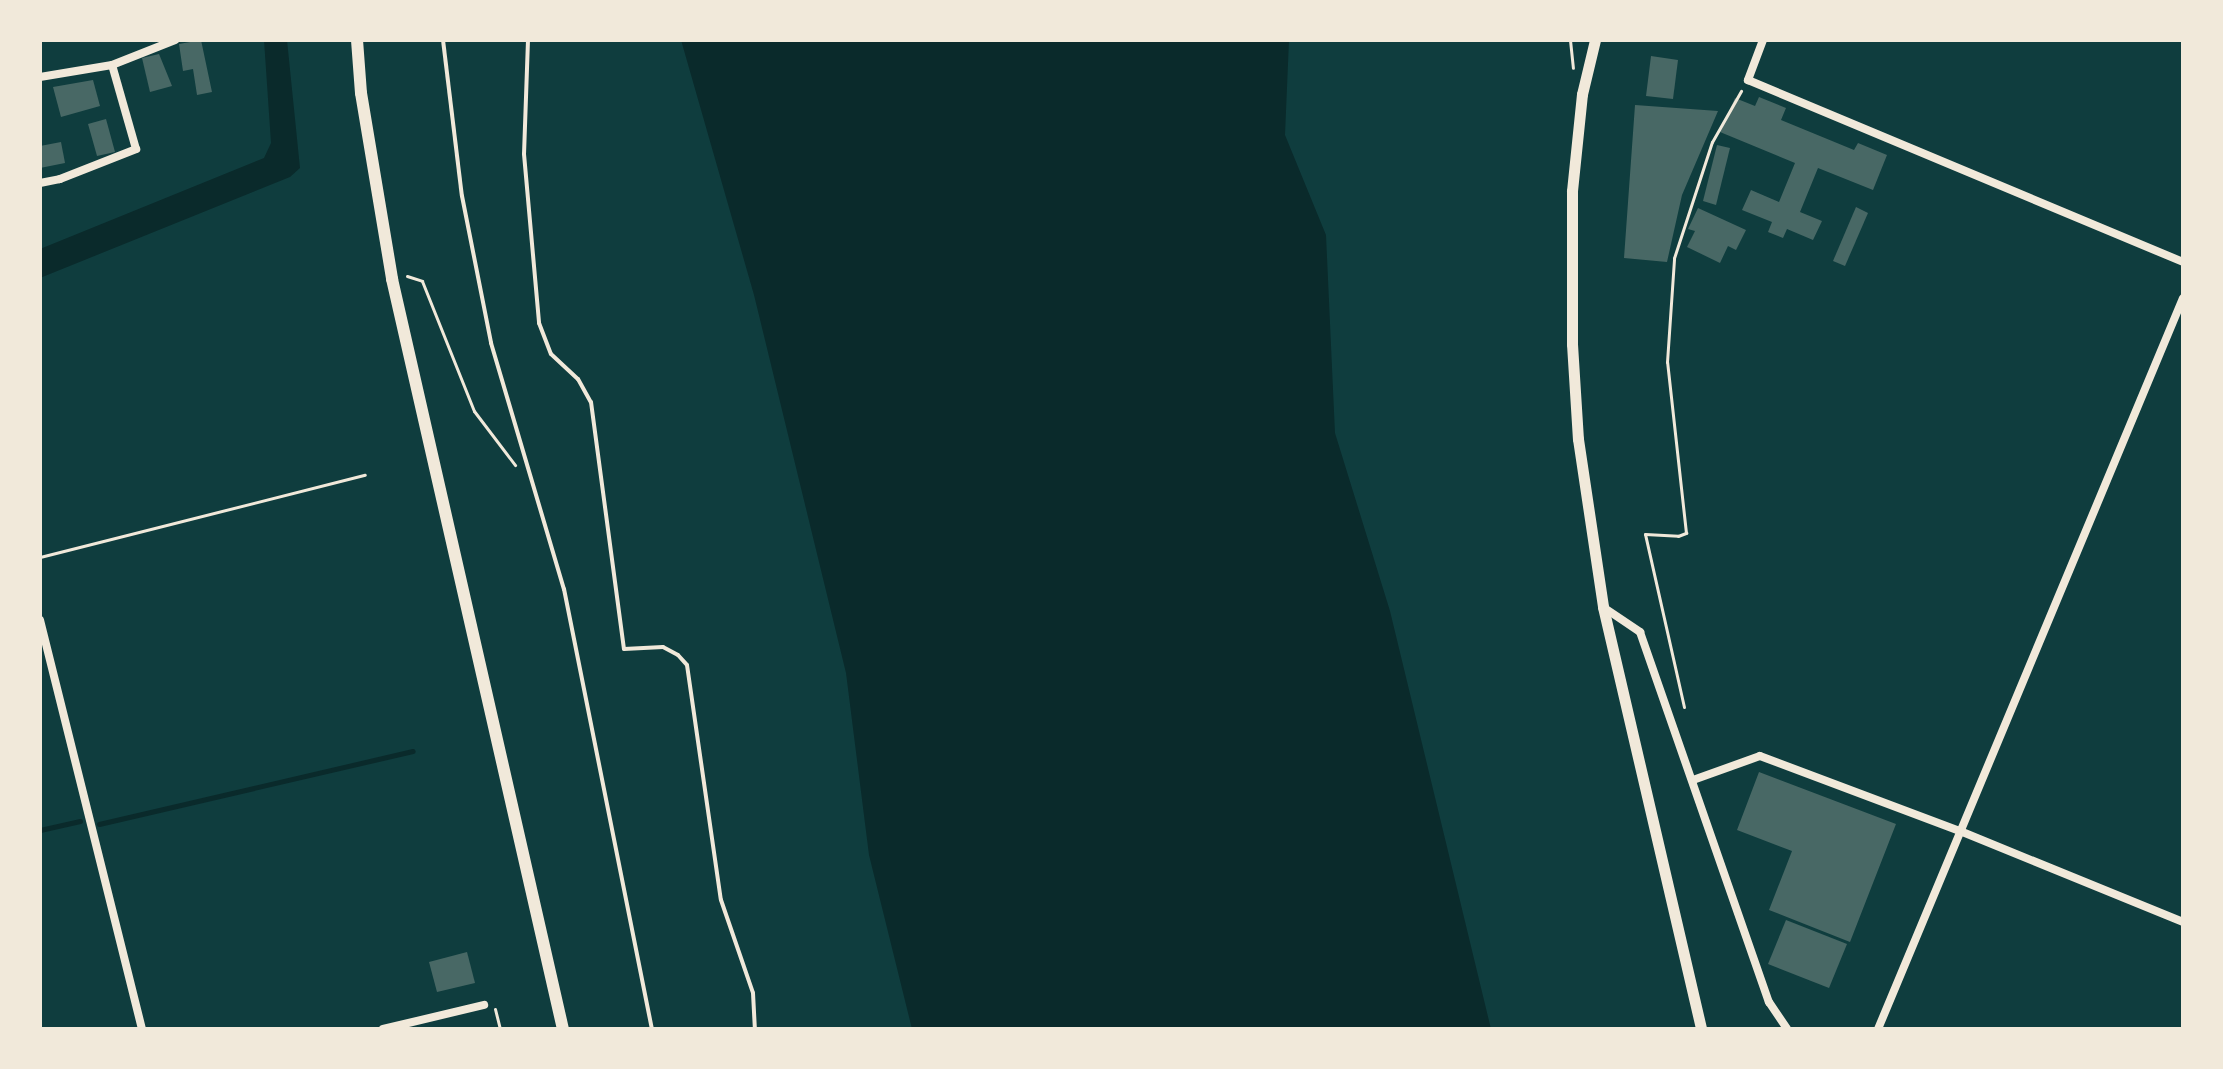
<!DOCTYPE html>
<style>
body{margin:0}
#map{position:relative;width:2223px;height:1069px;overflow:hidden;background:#0f3d3e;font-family:"PT Sans Narrow",sans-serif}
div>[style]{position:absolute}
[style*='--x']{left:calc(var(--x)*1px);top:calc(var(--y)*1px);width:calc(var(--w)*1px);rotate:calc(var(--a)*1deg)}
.water>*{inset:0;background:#0a2a2b}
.stream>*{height:5px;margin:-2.5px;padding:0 2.5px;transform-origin:2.5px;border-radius:2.5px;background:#0a2a2b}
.building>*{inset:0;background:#486865}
.path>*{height:3px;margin:-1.5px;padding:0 1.5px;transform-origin:1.5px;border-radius:1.5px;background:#f1e9da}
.service>*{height:4px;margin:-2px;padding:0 2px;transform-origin:2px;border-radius:2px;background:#f1e9da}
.minor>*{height:8px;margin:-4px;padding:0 4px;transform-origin:4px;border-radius:4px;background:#f1e9da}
.secondary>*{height:11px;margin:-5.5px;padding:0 5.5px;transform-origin:5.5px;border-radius:5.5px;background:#f1e9da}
.primary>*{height:12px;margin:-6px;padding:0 6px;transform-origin:6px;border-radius:6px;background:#f1e9da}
span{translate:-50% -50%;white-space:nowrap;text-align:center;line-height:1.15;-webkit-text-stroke:7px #f1e9da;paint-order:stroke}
.frame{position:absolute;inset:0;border:42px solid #f1e9da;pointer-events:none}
</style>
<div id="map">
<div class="water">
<i style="clip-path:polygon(264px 40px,287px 40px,300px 168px,290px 177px,40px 278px,40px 249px,264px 158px,271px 143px)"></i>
<i style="clip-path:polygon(681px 40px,1289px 40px,1285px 135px,1326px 235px,1335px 433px,1390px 611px,1491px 1029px,912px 1029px,869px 855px,846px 673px,754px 295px)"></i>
</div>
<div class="stream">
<i style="--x:99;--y:824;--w:322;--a:-13.1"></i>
<i style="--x:40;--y:830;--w:41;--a:-12.7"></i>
</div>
<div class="building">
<i style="clip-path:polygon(201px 40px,212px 92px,197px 95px,193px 69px,183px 71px,179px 44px)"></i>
<i style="clip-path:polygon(159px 54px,172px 86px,150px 92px,142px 58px)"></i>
<i style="clip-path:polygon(1651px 56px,1678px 60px,1673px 99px,1646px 96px)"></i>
<i style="clip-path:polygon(93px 80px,100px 106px,61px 117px,53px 87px)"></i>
<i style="clip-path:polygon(1759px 97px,1786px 108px,1781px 120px,1854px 150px,1858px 143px,1887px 155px,1873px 190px,1818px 168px,1800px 212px,1822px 221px,1813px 240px,1787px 229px,1783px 238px,1768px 232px,1772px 222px,1742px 210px,1751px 190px,1779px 202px,1795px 163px,1720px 132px,1735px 98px,1755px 106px)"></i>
<i style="clip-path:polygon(1635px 105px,1718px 111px,1682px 195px,1667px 262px,1624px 258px)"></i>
<i style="clip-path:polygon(106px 119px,115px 152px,97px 156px,88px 124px)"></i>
<i style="clip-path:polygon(61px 142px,65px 163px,40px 168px,40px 146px)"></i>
<i style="clip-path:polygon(1717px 145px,1730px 148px,1716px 205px,1703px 201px)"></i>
<i style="clip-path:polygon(1856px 207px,1868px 213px,1845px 266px,1833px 261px)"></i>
<i style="clip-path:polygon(1698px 208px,1746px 230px,1736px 250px,1728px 246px,1720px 263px,1687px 247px,1695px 231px,1688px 229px)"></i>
<i style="clip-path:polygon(1759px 772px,1896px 824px,1850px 942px,1769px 910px,1792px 851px,1737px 830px)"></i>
<i style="clip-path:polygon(1786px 920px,1847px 944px,1829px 988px,1768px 964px)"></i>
<i style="clip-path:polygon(467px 952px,475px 983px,437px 992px,429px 962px)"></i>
</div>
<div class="path">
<i style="--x:1570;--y:40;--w:28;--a:84"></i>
<i style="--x:407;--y:276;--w:16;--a:18"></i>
<i style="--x:422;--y:281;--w:140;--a:68.2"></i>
<i style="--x:474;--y:411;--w:68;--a:52.8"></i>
<i style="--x:40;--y:557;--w:335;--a:-14.2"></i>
<i style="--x:1684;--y:707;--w:177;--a:-102.7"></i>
<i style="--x:1645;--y:534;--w:33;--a:3"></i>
<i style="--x:1678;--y:536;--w:9;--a:-21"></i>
<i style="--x:1686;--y:533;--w:172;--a:-96.3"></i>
<i style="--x:1667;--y:362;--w:104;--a:-86.1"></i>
<i style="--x:1674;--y:258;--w:122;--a:-71.9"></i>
<i style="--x:1712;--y:142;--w:59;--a:-60.4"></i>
<i style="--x:495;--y:1009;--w:21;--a:76"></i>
</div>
<div class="service">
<i style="--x:443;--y:40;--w:157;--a:83.1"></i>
<i style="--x:462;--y:196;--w:150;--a:78.8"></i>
<i style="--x:491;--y:343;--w:257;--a:73.5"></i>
<i style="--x:564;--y:589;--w:449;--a:78.7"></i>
<i style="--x:528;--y:40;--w:114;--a:92"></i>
<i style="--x:524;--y:154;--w:170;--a:84.9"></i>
<i style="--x:539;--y:323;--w:33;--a:69"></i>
<i style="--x:551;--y:354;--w:37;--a:43"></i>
<i style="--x:578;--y:379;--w:26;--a:61"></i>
<i style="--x:591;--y:402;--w:249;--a:82.4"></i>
<i style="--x:624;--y:649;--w:39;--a:-3"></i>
<i style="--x:663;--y:647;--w:17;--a:28"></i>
<i style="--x:678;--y:655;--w:13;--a:48"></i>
<i style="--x:687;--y:665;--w:237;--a:81.8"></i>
<i style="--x:721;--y:900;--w:98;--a:71"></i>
<i style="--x:753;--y:993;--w:36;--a:87"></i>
</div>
<div class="minor">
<i style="--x:1763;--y:40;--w:43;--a:110.6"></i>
<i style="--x:1748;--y:80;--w:472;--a:22.7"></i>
<i style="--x:40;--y:77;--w:73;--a:-9.5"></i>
<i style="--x:112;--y:65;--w:68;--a:-21.6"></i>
<i style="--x:40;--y:183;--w:20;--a:-11"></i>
<i style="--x:60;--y:179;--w:82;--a:-21.5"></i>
<i style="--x:136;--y:149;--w:87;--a:-105.9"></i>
<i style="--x:1603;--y:607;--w:45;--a:34"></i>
<i style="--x:1640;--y:632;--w:392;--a:70.8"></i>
<i style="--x:1769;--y:1002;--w:32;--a:56"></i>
<i style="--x:40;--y:620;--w:422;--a:76"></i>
<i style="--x:1693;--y:780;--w:71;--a:-19.7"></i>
<i style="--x:1760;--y:756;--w:214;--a:20.6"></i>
<i style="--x:1960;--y:831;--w:241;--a:22.2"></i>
<i style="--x:383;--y:1029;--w:104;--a:-13.4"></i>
<i style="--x:1878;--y:1029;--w:792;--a:-67.35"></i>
</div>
<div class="secondary">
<i style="--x:1595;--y:40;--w:56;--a:103.5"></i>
<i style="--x:1582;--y:94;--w:98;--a:95.9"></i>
<i style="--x:1572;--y:191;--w:153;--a:90"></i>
<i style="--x:1572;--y:344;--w:95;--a:86.4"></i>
<i style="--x:1578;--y:439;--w:170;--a:81.5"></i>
<i style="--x:1603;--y:607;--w:433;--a:76.9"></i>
</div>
<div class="primary">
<i style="--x:357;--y:40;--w:53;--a:85.7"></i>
<i style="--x:361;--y:93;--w:189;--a:80.5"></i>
<i style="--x:392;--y:279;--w:769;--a:77.16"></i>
</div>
<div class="frame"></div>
</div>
